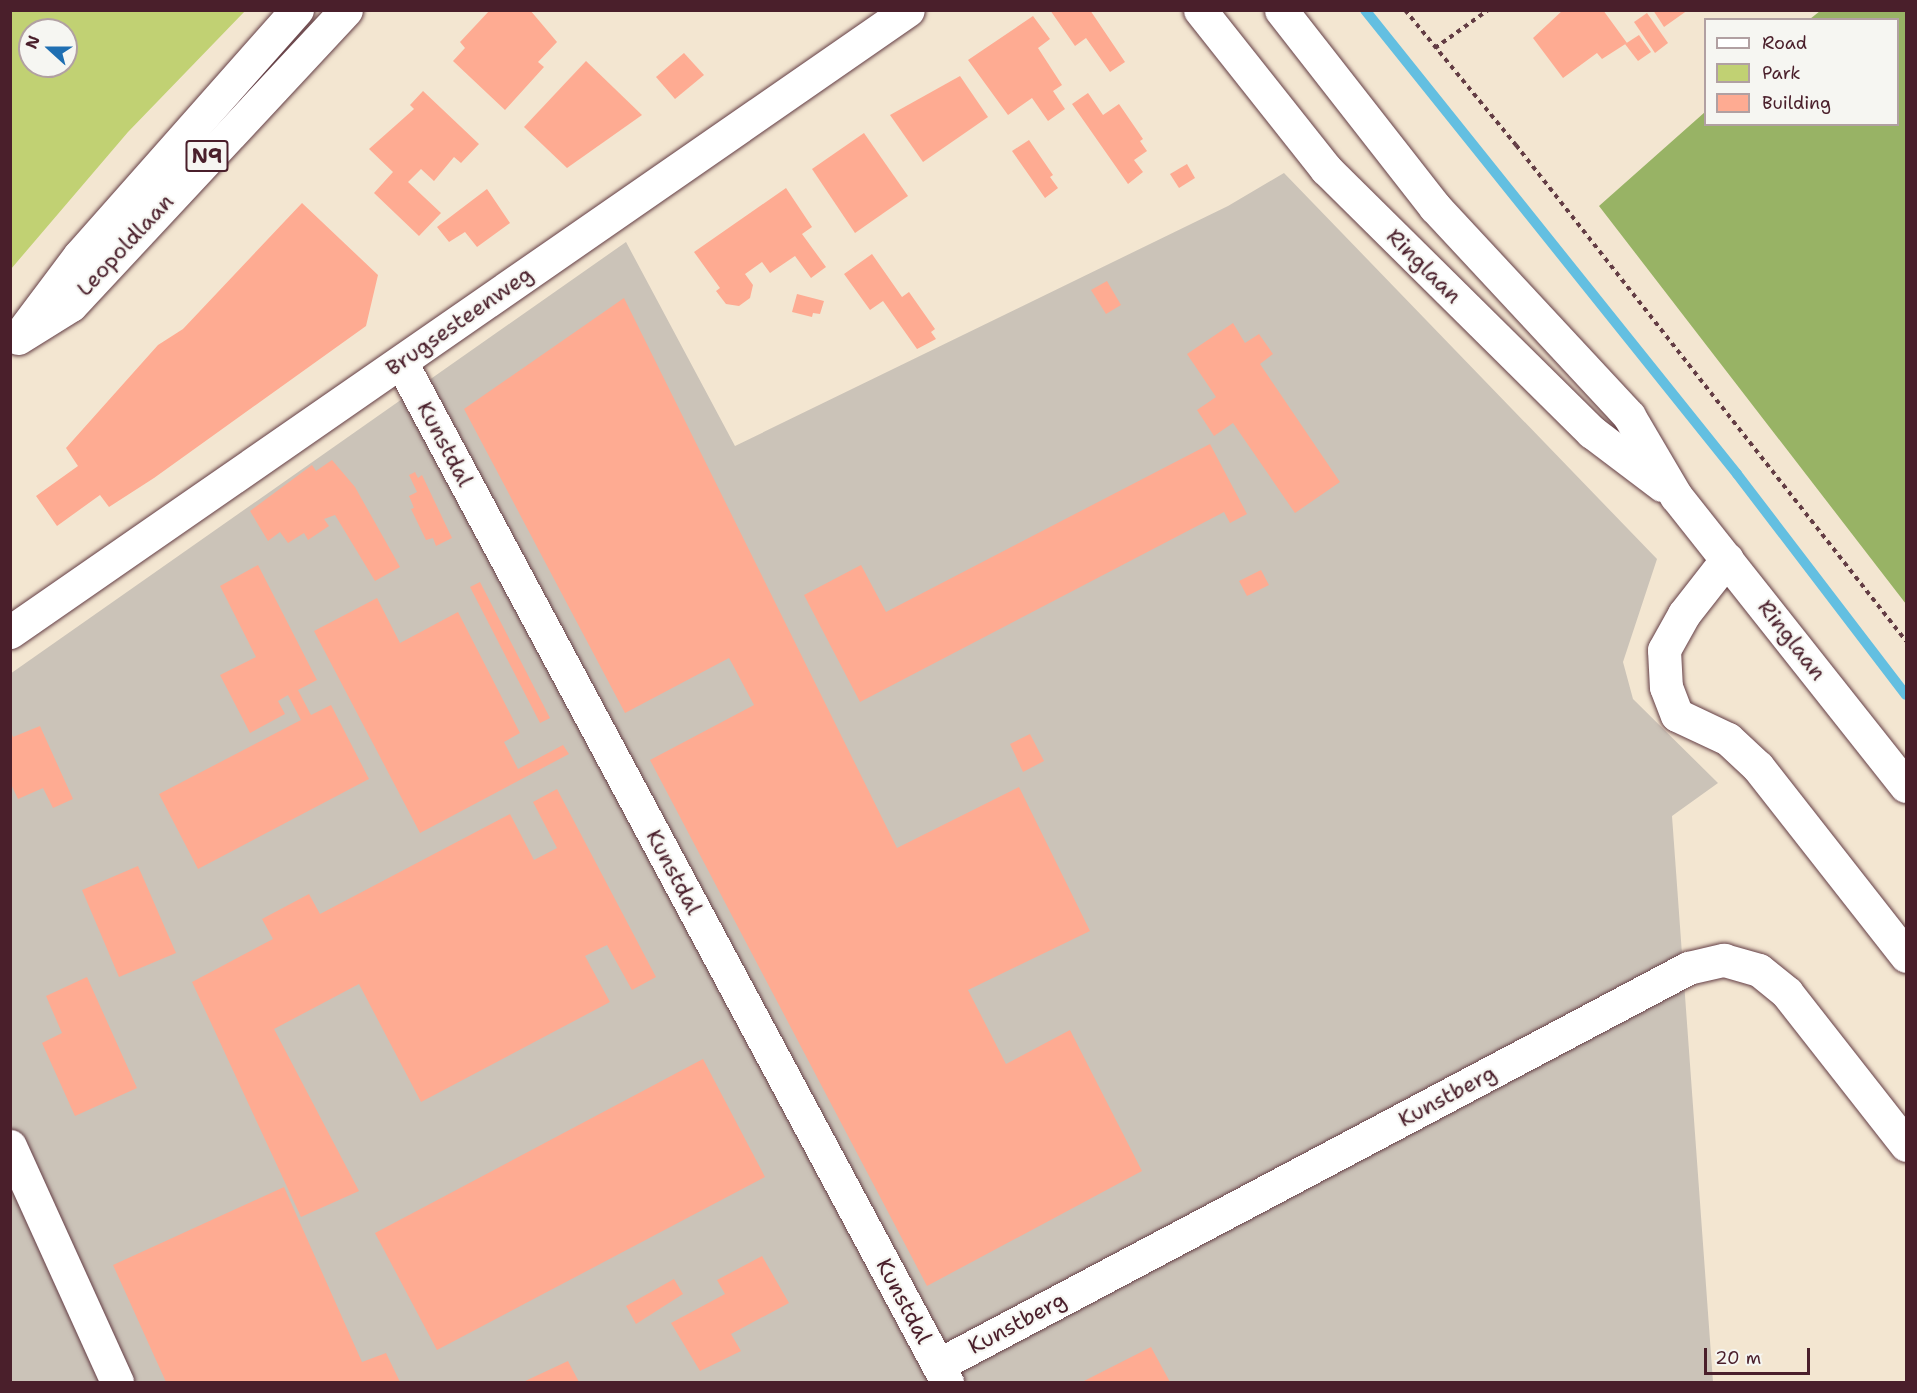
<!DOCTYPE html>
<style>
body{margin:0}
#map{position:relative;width:1917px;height:1393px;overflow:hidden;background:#f3e6d1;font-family:"Shantell Sans",sans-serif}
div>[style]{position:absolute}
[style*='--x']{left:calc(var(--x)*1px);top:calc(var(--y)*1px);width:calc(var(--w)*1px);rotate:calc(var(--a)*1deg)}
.industrial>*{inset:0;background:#cbc3b8}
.green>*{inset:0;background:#c1d173}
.forest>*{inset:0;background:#98b365}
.stream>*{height:10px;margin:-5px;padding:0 5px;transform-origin:5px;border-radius:5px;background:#63bfe1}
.building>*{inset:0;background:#feab92}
.path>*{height:4px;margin-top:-2px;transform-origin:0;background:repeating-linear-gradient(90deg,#633d44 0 4.5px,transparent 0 9px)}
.roads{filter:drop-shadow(0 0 2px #633d44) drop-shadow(0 0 2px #633d44)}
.minor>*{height:33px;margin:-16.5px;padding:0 16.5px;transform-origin:16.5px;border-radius:16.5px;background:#fff}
.major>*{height:33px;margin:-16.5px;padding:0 16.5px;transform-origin:16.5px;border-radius:16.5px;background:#fff}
span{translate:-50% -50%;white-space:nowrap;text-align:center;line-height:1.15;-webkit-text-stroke:4.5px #f6f6f2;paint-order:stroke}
.shield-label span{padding:2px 4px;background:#f6f6f2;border:2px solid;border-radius:4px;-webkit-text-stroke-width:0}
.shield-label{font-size:21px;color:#4a1f2b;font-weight:700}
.street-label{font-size:22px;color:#4a1f2b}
.frame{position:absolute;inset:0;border:12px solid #4a1f2b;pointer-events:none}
.legend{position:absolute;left:1704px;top:18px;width:195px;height:108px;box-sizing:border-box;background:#f6f6f2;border:2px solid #b1a0a2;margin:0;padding:8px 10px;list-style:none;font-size:18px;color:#4a1f2b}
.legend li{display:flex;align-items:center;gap:12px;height:30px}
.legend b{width:30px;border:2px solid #b1a0a2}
.north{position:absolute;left:18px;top:18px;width:60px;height:60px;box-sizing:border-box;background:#f6f6f2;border:2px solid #b1a0a2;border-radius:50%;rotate:291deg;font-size:16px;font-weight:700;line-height:24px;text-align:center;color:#4a1f2b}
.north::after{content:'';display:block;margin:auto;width:21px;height:27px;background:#1f6fb2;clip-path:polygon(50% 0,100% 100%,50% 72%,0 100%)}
.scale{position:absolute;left:1704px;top:1348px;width:106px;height:27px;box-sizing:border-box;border:3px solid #4a1f2b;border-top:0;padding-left:8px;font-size:18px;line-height:21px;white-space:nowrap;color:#4a1f2b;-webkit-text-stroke:4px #f6f6f2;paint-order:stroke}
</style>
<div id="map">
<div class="industrial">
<i style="clip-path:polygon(1284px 173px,1657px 559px,1623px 662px,1633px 699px,1718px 783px,1672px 816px,1713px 1382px,11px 1382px,10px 674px,626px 242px,735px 446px,1228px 206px)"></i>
</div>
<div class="green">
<i style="clip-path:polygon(evenodd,11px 10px,245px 11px,128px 132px,11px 269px,11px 10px,30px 30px,66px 30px,66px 66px,30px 66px,30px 30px)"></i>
</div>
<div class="forest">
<i style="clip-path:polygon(1820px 11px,1906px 11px,1906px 604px,1599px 206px,1705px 112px,1706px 124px,1898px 124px,1898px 20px,1810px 19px)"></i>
</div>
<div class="stream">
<i style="--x:1365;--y:10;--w:595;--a:51.28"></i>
<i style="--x:1737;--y:474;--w:278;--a:52.6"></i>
</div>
<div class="building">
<i style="clip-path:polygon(490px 10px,530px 10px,557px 42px,538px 62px,544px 67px,505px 110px,453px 61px,465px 48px,460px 42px)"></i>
<i style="clip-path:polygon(1050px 10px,1090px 10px,1125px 62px,1110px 72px,1086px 38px,1075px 46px)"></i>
<i style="clip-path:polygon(1563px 10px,1603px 10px,1627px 43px,1602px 59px,1597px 53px,1563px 78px,1533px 38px)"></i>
<i style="clip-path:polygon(1653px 10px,1688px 10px,1664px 27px)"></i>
<i style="clip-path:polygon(1647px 13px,1668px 43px,1655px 53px,1634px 22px)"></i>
<i style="clip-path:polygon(1033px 16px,1050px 39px,1038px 48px,1062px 85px,1053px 91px,1065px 109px,1048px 121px,1032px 98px,1008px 115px,968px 60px)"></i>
<i style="clip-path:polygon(1639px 35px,1651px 52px,1638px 61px,1625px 44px)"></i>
<i style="clip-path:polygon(684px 53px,704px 75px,675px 99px,656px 77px)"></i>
<i style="clip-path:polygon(586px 61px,642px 115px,567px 168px,524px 127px)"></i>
<i style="clip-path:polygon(960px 76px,988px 117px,923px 162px,890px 115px)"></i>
<i style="clip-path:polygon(423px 91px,479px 144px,461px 163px,454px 157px,434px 181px,421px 169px,408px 182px,441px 213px,419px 236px,374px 193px,393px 172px,369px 149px,414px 109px,410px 105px)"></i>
<i style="clip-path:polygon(1088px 93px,1103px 115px,1119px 104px,1143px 139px,1140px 141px,1147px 151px,1134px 160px,1143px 172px,1128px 184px,1072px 104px)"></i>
<i style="clip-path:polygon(864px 133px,908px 196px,855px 233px,812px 169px)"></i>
<i style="clip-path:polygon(1029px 140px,1053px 175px,1050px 177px,1058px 188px,1045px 198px,1012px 151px)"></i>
<i style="clip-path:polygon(1187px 164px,1195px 178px,1179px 188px,1170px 174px)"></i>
<i style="clip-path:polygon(786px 188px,812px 227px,802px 234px,826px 267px,811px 278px,795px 256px,770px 273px,762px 262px,745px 274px,753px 285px,750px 298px,739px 306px,726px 304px,716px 291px,720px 288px,694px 252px)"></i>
<i style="clip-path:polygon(487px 189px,510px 223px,477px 247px,465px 232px,449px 242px,437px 227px)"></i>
<i style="clip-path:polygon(302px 203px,378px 275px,366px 326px,154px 478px,109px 507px,100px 495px,57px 526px,36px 496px,78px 466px,66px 448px,158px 345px,183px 329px)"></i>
<i style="clip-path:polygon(872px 254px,902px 297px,909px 292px,935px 329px,931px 332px,936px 339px,917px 349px,883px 301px,870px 310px,844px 274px)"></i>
<i style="clip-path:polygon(1107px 281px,1121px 305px,1106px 314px,1091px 290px)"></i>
<i style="clip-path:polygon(797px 294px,824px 301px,820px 314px,813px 313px,812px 317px,792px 312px)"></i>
<i style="clip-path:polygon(624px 298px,897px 848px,1019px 787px,1090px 931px,968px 990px,1006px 1064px,1070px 1030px,1142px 1171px,927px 1286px,650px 760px,754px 705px,734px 667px,729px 658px,625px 713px,464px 409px)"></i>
<i style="clip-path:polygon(1233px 323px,1245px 343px,1259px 334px,1273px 354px,1260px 364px,1340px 482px,1295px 513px,1233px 423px,1214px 436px,1197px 410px,1216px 397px,1187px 354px)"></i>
<i style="clip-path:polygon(1210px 444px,1247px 514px,1230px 523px,1224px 512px,860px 702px,804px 595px,861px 565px,886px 612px)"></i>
<i style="clip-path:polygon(332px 460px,355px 487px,400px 567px,375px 581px,335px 515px,324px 519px,329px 526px,308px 540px,304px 533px,288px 543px,280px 532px,268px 541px,250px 511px,312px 465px,316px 471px)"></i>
<i style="clip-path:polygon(415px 472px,418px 478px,422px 475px,452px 538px,436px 546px,433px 538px,426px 540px,411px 509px,414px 508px,409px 496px,417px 492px,409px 475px)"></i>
<i style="clip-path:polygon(258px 565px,317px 680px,298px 690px,311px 715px,331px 705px,369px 779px,198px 869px,159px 794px,301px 720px,288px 695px,278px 701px,285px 714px,250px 733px,220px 675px,256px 657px,220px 586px)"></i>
<i style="clip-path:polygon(1261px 570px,1269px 585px,1247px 596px,1239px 581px)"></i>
<i style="clip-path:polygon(480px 582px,550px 718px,540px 723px,470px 587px)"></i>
<i style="clip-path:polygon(377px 598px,400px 643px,458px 612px,520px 733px,504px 742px,518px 769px,563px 745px,569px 754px,420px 833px,314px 631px)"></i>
<i style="clip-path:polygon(40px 726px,73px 799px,53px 808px,43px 788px,18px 799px,10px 782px,10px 730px,13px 737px)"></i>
<i style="clip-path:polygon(1030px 734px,1044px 761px,1023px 772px,1010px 744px)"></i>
<i style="clip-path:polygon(557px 789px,656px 977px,632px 990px,607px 945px,585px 956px,610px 1002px,421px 1102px,359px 984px,274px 1029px,359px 1191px,301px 1217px,192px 982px,273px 939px,262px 919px,309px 894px,320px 914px,510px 814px,534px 860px,557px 848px,533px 802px)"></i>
<i style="clip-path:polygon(138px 866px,176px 953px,119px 977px,82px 890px)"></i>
<i style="clip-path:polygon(87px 977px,137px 1088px,75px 1116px,42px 1043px,62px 1033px,46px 996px)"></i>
<i style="clip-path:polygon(703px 1059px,765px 1177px,437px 1350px,375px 1233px)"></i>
<i style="clip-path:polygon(284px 1187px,362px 1362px,386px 1353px,400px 1382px,166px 1382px,113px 1265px)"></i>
<i style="clip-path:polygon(762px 1256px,789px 1303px,731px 1334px,741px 1351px,700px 1371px,671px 1323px,725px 1294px,717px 1280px)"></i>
<i style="clip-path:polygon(674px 1279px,683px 1294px,636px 1324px,626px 1306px)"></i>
<i style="clip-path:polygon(1151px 1347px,1170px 1382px,1082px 1382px)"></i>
<i style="clip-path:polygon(568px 1361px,579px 1382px,523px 1382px)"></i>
</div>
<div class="path">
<i style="--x:1405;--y:10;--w:175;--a:50.6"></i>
<i style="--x:1516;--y:145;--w:631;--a:51.82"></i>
<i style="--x:1435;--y:48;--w:65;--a:-35.6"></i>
</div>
<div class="roads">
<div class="minor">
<i style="--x:401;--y:362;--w:1157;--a:61.84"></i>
<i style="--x:1727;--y:559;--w:70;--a:128"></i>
<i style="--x:1684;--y:614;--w:41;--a:119.1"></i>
<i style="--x:1664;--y:650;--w:37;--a:87"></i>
<i style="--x:1666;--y:687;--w:30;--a:69"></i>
<i style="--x:1677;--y:715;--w:56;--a:25.2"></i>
<i style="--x:1728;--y:739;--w:41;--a:43"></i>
<i style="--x:1758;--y:767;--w:240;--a:51.9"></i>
<i style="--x:10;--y:632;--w:1092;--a:-34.71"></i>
<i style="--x:10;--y:1146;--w:259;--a:65.6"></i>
<i style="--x:938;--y:1365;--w:849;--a:-27.89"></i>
<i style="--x:1688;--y:968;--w:37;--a:-13"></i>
<i style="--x:1724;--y:960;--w:36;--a:16"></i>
<i style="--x:1759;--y:970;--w:36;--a:39"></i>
<i style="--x:1787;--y:993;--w:193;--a:51.9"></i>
</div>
<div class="major">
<i style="--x:1200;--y:10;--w:203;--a:51.6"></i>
<i style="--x:1326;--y:169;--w:374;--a:44.7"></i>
<i style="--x:1592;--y:432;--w:88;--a:37.1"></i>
<i style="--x:1281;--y:10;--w:250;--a:52"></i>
<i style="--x:1435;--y:207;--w:285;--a:47.1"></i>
<i style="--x:1629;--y:416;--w:93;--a:59.6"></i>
<i style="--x:1676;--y:496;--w:370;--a:51.6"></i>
<i style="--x:25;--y:328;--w:90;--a:-53.1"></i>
<i style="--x:79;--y:256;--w:329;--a:-48.5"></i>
<i style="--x:18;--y:338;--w:62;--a:-31.9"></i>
<i style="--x:71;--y:305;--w:403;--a:-47"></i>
</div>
</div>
<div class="shield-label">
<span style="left:207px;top:156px">N9</span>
</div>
<div class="street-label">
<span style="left:125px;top:245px;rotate:-47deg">Leopoldlaan</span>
<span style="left:1424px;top:266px;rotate:45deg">Ringlaan</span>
<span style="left:459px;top:321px;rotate:-35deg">Brugsesteenweg</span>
<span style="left:445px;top:444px;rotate:62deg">Kunstdal</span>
<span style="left:1792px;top:640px;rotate:52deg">Ringlaan</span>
<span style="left:674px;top:872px;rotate:62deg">Kunstdal</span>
<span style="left:1447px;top:1096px;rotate:-28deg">Kunstberg</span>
<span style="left:904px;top:1301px;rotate:62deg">Kunstdal</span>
<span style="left:1017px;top:1323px;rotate:-28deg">Kunstberg</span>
</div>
<div class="frame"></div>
<ul class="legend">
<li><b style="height:8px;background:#fff"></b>Road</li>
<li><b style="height:16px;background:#c1d173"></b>Park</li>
<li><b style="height:16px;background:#feab92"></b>Building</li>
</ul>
<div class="north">N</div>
<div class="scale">20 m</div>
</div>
